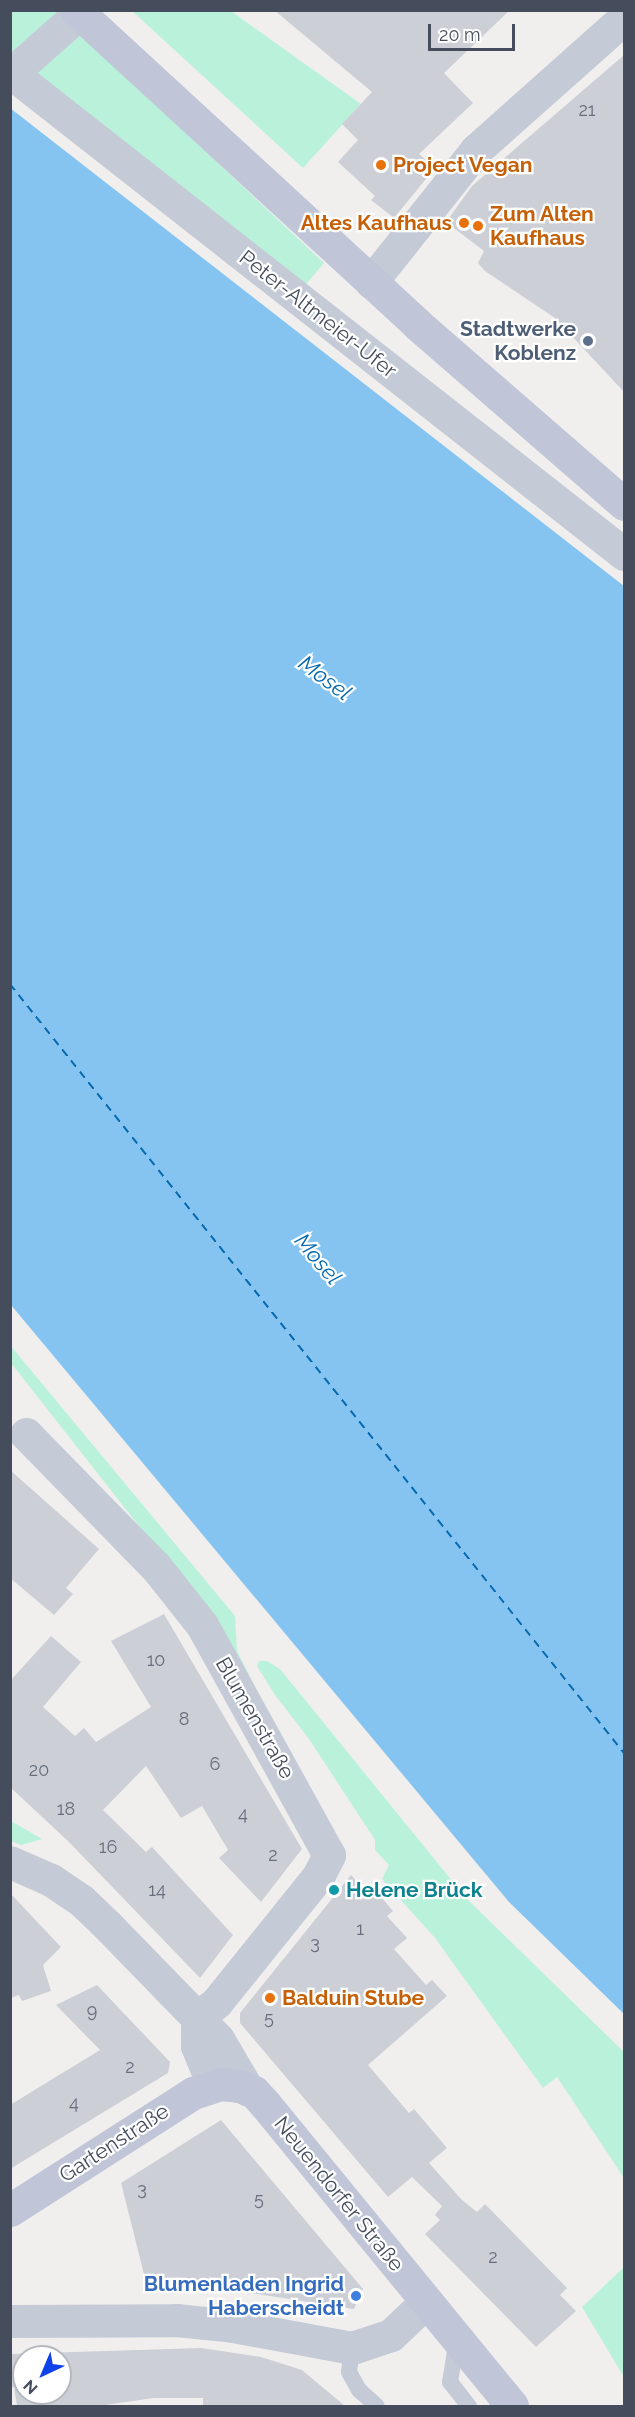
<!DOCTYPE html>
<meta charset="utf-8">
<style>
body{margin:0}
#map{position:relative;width:635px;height:2417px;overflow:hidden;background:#f1efee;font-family:Raleway,sans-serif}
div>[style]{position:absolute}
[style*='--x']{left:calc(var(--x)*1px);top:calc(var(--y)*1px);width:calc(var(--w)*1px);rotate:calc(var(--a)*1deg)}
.green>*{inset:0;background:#baf1db}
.water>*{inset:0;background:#85c4f0}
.ferry>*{height:1.5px;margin-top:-0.75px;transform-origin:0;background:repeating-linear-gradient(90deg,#0569b0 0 8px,transparent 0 14px)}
.building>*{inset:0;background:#cdcfd6}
.lane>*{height:16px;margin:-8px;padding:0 8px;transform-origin:8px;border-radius:8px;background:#c4cad6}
.street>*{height:33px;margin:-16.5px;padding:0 16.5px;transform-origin:16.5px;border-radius:16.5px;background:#c4cad6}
.secondary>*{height:33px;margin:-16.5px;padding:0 16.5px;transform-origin:16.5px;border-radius:16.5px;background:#c0c6d8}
.dots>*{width:16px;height:16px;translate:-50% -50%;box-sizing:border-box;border:3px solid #fff;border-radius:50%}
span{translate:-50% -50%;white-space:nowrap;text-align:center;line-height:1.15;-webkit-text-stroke:4.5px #fff;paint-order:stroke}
.number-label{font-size:18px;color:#676e7b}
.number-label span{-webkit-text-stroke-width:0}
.food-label{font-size:21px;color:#c56008;font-weight:700}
.left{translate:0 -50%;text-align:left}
.right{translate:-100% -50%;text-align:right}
.street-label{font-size:21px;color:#454d5d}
.service-label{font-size:21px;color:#4e5e75;font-weight:700}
.culture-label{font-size:21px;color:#0d838f;font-weight:700}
.shop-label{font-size:21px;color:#366cbe;font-weight:700}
.water-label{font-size:22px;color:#0569b0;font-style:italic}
.frame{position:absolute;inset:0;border:12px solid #454d5d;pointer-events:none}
.north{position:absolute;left:12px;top:2345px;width:60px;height:60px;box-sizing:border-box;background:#fff;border:2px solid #b5b8be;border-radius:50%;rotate:224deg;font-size:16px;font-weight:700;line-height:24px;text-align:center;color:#454d5d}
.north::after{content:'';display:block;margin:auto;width:21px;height:27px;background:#1042e9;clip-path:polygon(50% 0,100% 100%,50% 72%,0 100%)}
.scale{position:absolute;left:428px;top:24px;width:87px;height:27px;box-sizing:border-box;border:3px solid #454d5d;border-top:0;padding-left:8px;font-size:18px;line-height:21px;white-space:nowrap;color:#454d5d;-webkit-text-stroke:4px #fff;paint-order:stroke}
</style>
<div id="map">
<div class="green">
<i style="clip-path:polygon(10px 11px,56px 11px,324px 263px,302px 289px,11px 61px)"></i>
<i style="clip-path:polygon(132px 11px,231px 11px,361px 104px,303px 168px)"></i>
<i style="clip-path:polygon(10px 1345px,235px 1616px,237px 1651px,272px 1721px,212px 1619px,11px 1363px)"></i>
<i style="clip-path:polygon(259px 1661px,267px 1661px,280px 1669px,466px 1898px,624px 2052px,624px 2178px,557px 2077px,543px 2088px,435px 1938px,382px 1879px,389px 1865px,375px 1850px,375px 1840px,309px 1739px,275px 1695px,257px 1666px)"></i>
<i style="clip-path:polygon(11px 1821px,42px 1839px,21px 1845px,11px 1841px)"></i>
<i style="clip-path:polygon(624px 2267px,624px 2377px,582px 2307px)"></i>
</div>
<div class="water">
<i style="clip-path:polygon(10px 108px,624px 586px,624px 2014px,509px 1902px,11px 1305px)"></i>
</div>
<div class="ferry">
<i style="--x:10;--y:984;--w:984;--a:51.39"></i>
</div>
<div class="building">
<i style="clip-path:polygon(274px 10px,510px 10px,444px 73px,473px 103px,419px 154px,435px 168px,394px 218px,371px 200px,375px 196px,338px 162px,358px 140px,342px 124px,372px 92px)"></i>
<i style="clip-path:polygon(624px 55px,624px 392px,555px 318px,485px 271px,478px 263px,484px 251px,446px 222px,472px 186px)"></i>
<i style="clip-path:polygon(10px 1470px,99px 1549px,66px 1588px,73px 1594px,54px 1615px,10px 1578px)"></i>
<i style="clip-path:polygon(164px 1614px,302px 1849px,261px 1902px,219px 1858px,228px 1850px,202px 1806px,181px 1818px,146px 1766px,103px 1810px,146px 1852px,152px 1847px,233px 1935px,200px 1978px,69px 1842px,10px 1787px,10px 1681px,51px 1636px,81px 1662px,43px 1707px,75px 1736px,84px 1728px,96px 1742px,151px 1707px,111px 1641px)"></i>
<i style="clip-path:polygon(351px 1875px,370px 1896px,376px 1891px,393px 1911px,387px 1916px,407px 1938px,394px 1949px,426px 1985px,432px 1980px,447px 1996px,368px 2065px,409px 2113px,414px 2109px,447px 2148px,429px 2163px,462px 2200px,477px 2212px,485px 2204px,567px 2288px,560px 2295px,576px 2311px,536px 2347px,425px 2234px,440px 2220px,435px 2215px,442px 2206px,412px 2177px,388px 2197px,240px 2023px,240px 2013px)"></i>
<i style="clip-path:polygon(10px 1893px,61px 1947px,43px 1965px,51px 1991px,22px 2001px,19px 1995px,10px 1998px)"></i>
<i style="clip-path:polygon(97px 1985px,170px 2062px,168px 2073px,10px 2169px,10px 2105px,100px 2050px,56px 2005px)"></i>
<i style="clip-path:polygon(221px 2120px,363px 2289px,354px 2309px,200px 2285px,146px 2282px,121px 2183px)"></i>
<i style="clip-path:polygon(evenodd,201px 2348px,261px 2357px,302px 2370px,345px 2406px,203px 2406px,203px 2398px,154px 2398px,98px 2406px,17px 2406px,14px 2387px,10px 2387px,10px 2354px,201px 2348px,24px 2357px,60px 2357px,60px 2393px,24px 2393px,24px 2357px)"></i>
</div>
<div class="lane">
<i style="--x:457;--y:2339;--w:44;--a:99.2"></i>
<i style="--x:450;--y:2382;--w:31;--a:52"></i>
<i style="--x:352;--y:2348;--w:24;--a:97"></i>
<i style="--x:349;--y:2372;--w:21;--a:61"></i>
<i style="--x:359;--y:2390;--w:24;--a:42"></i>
</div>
<div class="street">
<i style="--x:10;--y:72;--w:781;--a:38.13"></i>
<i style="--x:12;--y:73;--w:95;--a:-41.6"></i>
<i style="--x:371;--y:282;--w:169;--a:-51.5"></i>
<i style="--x:476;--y:150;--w:198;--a:-41.7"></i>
<i style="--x:26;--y:1434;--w:186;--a:45.7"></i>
<i style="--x:156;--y:1567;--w:74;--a:51.6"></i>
<i style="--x:202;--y:1625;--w:263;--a:61.1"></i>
<i style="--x:329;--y:1855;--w:22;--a:117"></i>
<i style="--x:319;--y:1875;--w:163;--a:128.8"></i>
<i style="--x:217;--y:2002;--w:26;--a:141"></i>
<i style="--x:10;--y:1862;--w:45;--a:23.7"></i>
<i style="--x:51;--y:1880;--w:36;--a:34"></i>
<i style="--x:81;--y:1900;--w:37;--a:44"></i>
<i style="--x:108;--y:1926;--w:158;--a:45.8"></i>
<i style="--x:218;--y:2039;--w:59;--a:59.5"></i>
<i style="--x:197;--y:2018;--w:28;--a:90"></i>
<i style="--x:197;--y:2046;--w:42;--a:67.7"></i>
<i style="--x:10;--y:2321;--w:166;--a:-0.3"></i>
<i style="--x:176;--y:2320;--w:57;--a:6"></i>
<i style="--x:233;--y:2326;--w:121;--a:10.5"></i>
<i style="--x:352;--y:2348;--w:41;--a:-18.4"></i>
<i style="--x:391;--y:2335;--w:48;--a:-43.3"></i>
</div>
<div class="secondary">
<i style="--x:76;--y:10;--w:464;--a:42.6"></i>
<i style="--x:417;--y:324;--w:274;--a:41"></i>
<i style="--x:10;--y:2210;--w:217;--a:-32.6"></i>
<i style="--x:193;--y:2093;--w:29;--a:-18"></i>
<i style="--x:221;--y:2084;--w:19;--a:6"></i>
<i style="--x:240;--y:2086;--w:15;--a:23"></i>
<i style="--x:254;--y:2092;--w:16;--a:47"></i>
<i style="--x:265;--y:2104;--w:390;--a:50.7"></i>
</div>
<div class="dots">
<i style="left:381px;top:165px;background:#e8710a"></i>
<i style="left:464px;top:223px;background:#e8710a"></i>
<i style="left:478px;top:226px;background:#e8710a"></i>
<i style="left:588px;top:341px;background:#5c6f8a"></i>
<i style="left:334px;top:1890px;background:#0f9aa8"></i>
<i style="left:270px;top:1998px;background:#e8710a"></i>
<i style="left:356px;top:2296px;background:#3f7fe0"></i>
</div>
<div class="number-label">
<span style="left:587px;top:110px">21</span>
<span style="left:156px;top:1660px">10</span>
<span style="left:184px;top:1719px">8</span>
<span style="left:215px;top:1764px">6</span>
<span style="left:39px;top:1770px">20</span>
<span style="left:66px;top:1809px">18</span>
<span style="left:243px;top:1814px">4</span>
<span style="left:108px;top:1847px">16</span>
<span style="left:273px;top:1855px">2</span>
<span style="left:157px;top:1890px">14</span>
<span style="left:360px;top:1929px">1</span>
<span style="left:315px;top:1943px">3</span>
<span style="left:92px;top:2011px">9</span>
<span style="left:269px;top:2018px">5</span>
<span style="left:130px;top:2067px">2</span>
<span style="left:74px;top:2103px">4</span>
<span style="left:142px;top:2189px">3</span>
<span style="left:259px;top:2199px">5</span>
<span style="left:493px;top:2257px">2</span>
</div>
<div class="food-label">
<span class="left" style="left:393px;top:165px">Project Vegan</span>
<span class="left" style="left:490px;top:226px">Zum Alten<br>Kaufhaus</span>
<span class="right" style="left:452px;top:223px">Altes Kaufhaus</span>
<span class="left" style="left:282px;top:1998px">Balduin Stube</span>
</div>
<div class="street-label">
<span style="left:318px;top:314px;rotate:38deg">Peter-Altmeier-Ufer</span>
<span style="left:255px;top:1718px;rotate:60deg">Blumenstraße</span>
<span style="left:114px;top:2143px;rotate:-33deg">Gartenstraße</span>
<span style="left:339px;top:2194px;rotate:51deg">Neuendorfer Straße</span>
</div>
<div class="service-label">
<span class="right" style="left:576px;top:341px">Stadtwerke<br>Koblenz</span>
</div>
<div class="culture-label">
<span class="left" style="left:346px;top:1890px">Helene Brück</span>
</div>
<div class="shop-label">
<span class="right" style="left:344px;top:2296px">Blumenladen Ingrid<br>Haberscheidt</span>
</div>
<div class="water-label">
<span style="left:325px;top:678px;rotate:37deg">Mosel</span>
<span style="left:318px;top:1259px;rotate:50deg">Mosel</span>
</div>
<div class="frame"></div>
<div class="north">N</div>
<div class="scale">20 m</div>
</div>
